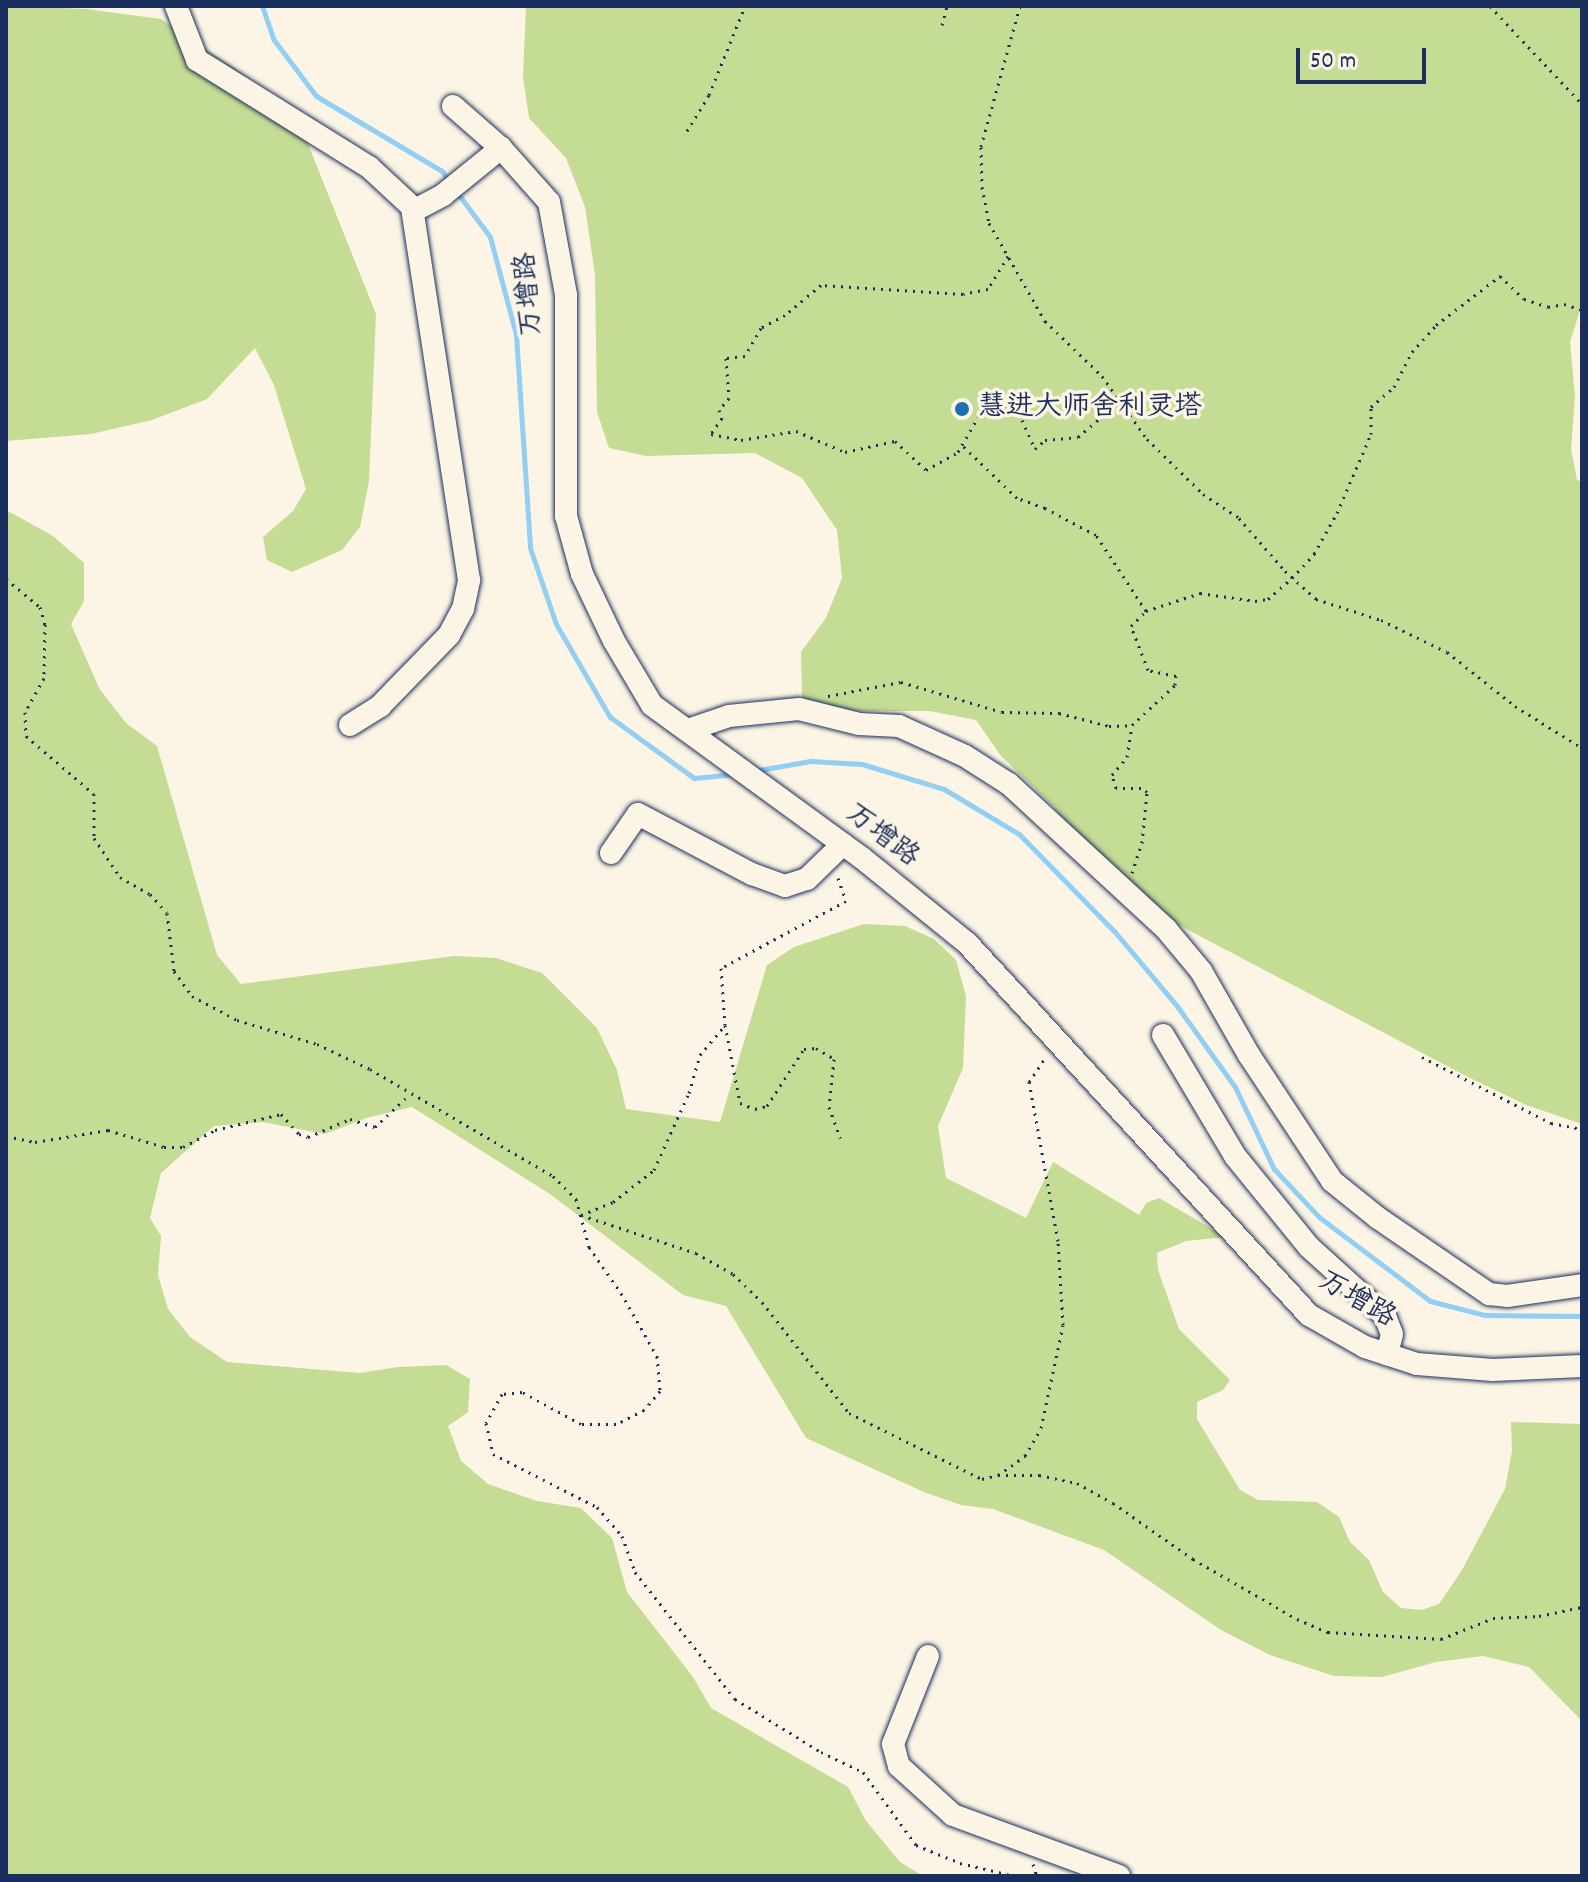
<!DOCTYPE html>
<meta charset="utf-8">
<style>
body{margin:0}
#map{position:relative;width:1588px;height:1882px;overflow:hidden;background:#fcf5e5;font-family:Dekko,"LXGW WenKai TC",sans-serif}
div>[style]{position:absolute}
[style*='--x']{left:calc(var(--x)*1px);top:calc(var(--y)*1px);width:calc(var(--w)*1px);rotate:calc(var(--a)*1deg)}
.green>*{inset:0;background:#c4dc93}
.stream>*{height:5px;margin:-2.5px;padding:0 2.5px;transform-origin:2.5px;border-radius:2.5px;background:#92cff2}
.path>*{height:3px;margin-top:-1.5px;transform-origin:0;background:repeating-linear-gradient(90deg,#1b2f5e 0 2px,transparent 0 8px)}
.roads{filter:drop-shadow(0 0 2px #1b2f5e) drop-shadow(0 0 2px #1b2f5e)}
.minor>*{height:22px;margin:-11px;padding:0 11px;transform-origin:11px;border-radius:11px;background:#fcf5e5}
.dots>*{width:22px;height:22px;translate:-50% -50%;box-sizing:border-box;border:4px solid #fcf5e5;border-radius:50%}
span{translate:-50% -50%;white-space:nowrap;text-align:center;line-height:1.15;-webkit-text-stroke:7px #fcf5e5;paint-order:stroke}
.street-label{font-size:28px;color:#1b2f5e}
.poi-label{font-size:28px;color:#1b2f5e}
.left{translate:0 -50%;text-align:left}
.frame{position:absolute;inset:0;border:8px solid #1b2f5e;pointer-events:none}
.scale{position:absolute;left:1296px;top:48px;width:130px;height:36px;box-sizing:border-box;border:4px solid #1b2f5e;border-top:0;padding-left:10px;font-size:24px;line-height:28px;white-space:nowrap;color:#1b2f5e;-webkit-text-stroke:6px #fcf5e5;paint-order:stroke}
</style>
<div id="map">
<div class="green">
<i style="clip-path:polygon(6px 6px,87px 9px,161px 19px,242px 73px,306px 139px,376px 314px,369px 481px,360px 527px,342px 550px,292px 572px,267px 560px,263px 537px,293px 511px,306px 489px,274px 385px,255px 348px,207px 399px,152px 420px,91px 434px,6px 441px)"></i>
<i style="clip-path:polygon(526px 6px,1582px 6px,1582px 304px,1570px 342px,1575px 396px,1571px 449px,1577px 480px,1582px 482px,1582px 1124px,1526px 1105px,1468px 1077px,1156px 913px,1094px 861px,1054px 807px,1001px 756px,976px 720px,930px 711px,850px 711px,802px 698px,801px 652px,826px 618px,842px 578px,837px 530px,802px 478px,755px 453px,646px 456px,609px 448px,597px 412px,595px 275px,585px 207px,566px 158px,529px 118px,523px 77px)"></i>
<i style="clip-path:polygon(6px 510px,53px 536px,84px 563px,84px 601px,71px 624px,99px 688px,126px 723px,157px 746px,217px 955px,241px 984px,454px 956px,496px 958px,542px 973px,597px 1028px,617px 1070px,626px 1109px,720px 1122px,767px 965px,794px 947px,864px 924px,905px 926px,934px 939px,956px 960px,966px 996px,963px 1068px,938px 1126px,946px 1178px,1026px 1218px,1053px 1162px,1139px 1215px,1146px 1203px,1159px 1198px,1226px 1237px,1186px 1241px,1157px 1253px,1158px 1270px,1179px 1329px,1230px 1380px,1223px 1390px,1197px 1402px,1197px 1419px,1240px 1490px,1258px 1500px,1317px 1502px,1339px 1517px,1350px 1542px,1369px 1560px,1383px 1592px,1401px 1608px,1422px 1610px,1439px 1604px,1462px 1570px,1505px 1489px,1512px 1451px,1511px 1422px,1582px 1424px,1582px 1721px,1529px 1667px,1483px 1656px,1436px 1662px,1382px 1677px,1334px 1676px,1270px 1655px,1221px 1630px,1104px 1550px,993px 1509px,961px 1505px,924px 1492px,806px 1438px,726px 1306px,683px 1295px,550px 1194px,412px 1107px,366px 1118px,325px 1134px,262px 1122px,214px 1126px,161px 1173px,150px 1218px,161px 1236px,158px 1275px,168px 1309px,190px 1337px,227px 1362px,360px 1373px,398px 1367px,446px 1365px,470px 1379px,468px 1412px,448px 1426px,461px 1461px,488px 1484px,537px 1501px,581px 1508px,612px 1538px,627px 1592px,693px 1677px,711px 1708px,848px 1787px,866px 1821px,900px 1862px,923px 1876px,6px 1876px)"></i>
</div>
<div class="stream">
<i style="--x:262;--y:6;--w:36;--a:71"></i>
<i style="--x:274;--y:40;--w:70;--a:53.1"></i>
<i style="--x:316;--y:96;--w:147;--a:30.8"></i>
<i style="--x:442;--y:171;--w:14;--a:56"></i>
<i style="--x:456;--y:191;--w:57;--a:53.5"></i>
<i style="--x:490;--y:237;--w:101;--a:75.1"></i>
<i style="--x:516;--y:335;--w:213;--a:86.2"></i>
<i style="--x:530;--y:548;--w:80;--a:71.1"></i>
<i style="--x:556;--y:624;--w:108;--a:59.9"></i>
<i style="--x:610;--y:717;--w:104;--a:36"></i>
<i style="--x:694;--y:778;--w:42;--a:-5.4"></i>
<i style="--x:754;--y:771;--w:57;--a:-10.1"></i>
<i style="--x:810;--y:761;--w:52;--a:3.3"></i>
<i style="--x:862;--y:764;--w:86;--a:17"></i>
<i style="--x:944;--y:789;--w:87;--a:31"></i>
<i style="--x:1019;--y:834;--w:137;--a:45.6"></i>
<i style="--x:1115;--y:932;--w:97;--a:50"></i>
<i style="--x:1177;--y:1006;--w:100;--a:54.4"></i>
<i style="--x:1235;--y:1087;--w:91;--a:64.6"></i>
<i style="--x:1274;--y:1169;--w:66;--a:46.8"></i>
<i style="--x:1319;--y:1217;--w:139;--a:37.1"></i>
<i style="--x:1430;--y:1301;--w:57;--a:14.3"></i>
<i style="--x:1485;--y:1315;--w:97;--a:0.6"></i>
</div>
<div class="path">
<i style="--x:1020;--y:6;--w:146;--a:105.5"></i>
<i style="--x:981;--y:147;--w:40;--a:88.6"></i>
<i style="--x:982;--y:187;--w:37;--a:79"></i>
<i style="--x:989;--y:223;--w:113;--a:60.3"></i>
<i style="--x:1045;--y:321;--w:79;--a:44"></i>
<i style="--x:1102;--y:376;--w:77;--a:54.5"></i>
<i style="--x:1147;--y:439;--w:78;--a:44.5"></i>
<i style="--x:1203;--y:494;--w:43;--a:33.7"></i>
<i style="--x:1239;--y:518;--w:70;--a:49"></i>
<i style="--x:1285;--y:571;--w:42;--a:42.1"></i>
<i style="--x:1316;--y:599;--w:68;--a:17.9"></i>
<i style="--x:1381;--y:620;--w:73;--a:25.9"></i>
<i style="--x:1447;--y:652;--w:87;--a:38.5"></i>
<i style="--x:1515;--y:706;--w:79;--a:32.1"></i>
<i style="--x:1490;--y:6;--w:134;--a:46.8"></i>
<i style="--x:942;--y:25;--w:20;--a:-75"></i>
<i style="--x:687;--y:131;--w:42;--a:-58.6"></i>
<i style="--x:709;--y:95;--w:96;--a:-68"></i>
<i style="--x:1008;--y:256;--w:39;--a:121"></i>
<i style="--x:988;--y:289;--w:25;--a:169"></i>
<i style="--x:963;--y:294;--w:142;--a:-176.4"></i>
<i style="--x:821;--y:285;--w:47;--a:140.2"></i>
<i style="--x:785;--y:315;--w:27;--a:152"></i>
<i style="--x:761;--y:328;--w:32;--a:120"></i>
<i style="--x:745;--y:356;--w:19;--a:174"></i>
<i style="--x:726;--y:358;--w:40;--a:85.7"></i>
<i style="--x:729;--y:398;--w:16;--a:130"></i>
<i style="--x:719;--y:410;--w:9;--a:69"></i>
<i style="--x:722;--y:418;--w:19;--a:125"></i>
<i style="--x:711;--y:434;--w:31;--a:11"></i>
<i style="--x:741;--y:440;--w:56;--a:-9.3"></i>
<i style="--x:796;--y:431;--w:53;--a:23.2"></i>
<i style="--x:845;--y:452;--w:51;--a:-12.4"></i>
<i style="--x:895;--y:441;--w:42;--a:43.1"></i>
<i style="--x:926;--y:470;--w:37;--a:-29"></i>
<i style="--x:958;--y:452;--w:46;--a:-60.1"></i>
<i style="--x:981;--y:412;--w:17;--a:-25"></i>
<i style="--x:996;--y:405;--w:15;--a:11"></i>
<i style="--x:1011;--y:408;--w:16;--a:47"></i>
<i style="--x:1022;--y:420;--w:32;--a:66"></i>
<i style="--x:1035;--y:449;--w:13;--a:-42"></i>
<i style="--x:1045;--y:440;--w:33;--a:-5"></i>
<i style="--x:1078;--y:437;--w:54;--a:-40.5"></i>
<i style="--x:6;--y:579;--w:44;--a:39.5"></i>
<i style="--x:40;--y:607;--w:18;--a:74"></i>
<i style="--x:45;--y:624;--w:54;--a:91.1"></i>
<i style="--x:44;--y:678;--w:39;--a:119"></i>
<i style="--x:25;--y:712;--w:24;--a:88"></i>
<i style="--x:26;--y:736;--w:89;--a:40.5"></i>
<i style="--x:94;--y:794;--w:44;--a:90"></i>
<i style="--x:94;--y:838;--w:47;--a:56.3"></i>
<i style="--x:120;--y:877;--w:34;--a:30"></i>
<i style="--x:150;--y:894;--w:25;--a:48"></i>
<i style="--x:167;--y:913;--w:58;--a:83.1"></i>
<i style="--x:174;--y:971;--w:31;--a:54"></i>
<i style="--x:192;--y:996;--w:51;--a:28.1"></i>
<i style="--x:237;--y:1020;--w:84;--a:16.7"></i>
<i style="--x:317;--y:1044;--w:59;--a:25.3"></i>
<i style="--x:370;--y:1069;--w:212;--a:30.3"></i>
<i style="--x:553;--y:1176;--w:33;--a:45"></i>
<i style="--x:576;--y:1199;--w:50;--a:74.8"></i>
<i style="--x:589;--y:1247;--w:56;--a:55.2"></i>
<i style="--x:621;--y:1293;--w:73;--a:60.3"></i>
<i style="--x:657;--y:1356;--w:35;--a:85"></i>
<i style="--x:660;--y:1391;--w:25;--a:130"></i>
<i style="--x:644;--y:1410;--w:31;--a:153"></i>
<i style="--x:616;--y:1424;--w:35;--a:180"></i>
<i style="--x:581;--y:1424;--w:67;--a:-151.5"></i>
<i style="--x:522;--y:1392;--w:20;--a:174"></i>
<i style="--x:502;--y:1394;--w:33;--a:119"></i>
<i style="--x:486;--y:1423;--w:32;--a:77"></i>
<i style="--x:493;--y:1454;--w:117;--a:27"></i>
<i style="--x:597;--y:1507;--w:38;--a:49"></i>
<i style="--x:622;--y:1536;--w:38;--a:70"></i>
<i style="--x:635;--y:1572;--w:162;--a:51.8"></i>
<i style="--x:735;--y:1699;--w:101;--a:31.6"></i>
<i style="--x:821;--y:1752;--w:47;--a:25.5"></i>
<i style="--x:863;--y:1772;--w:90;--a:54"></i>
<i style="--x:916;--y:1845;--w:48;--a:22.2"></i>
<i style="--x:960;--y:1863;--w:57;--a:13.3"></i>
<i style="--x:1146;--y:611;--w:57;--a:-18.4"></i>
<i style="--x:1200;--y:593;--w:56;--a:8.3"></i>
<i style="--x:1255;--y:601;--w:13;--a:-9"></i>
<i style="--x:1268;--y:599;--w:32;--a:-41"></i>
<i style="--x:1292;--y:578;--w:33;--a:-47"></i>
<i style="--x:1314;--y:554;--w:47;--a:-60.7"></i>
<i style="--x:1337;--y:513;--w:86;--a:-66.7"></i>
<i style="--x:1371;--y:434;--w:27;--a:-90"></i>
<i style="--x:1371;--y:407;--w:30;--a:-41"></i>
<i style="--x:1394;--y:387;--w:39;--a:-63"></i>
<i style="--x:1412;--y:352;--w:36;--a:-48"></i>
<i style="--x:1436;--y:325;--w:81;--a:-37.4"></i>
<i style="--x:1500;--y:276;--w:33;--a:44"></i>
<i style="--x:1524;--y:299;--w:25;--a:18"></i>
<i style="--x:1548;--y:307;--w:16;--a:-11"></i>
<i style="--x:1564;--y:304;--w:19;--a:18"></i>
<i style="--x:828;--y:696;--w:74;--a:-10.9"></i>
<i style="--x:901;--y:682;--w:105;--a:16.5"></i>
<i style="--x:1002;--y:712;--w:57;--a:1"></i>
<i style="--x:1059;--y:713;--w:52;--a:14.6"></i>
<i style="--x:1109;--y:726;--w:23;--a:-2"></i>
<i style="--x:1132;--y:725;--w:59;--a:-42.9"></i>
<i style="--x:1175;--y:685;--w:9;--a:-84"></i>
<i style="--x:1176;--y:676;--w:29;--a:-168"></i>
<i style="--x:1148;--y:670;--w:47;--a:-111.1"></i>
<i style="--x:1131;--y:626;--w:21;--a:-45"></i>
<i style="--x:1146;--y:611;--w:91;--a:-123.3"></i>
<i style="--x:1096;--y:535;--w:58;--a:-152.1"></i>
<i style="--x:1045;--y:508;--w:30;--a:-160"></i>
<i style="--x:1017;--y:498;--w:78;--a:-136"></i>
<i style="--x:1132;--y:873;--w:32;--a:-72"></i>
<i style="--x:1142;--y:843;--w:51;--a:-84.4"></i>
<i style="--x:1147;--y:792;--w:7;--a:-146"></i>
<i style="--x:1141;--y:788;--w:25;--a:180"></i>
<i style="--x:1116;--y:788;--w:14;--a:-107"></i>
<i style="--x:1112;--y:775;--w:23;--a:-50"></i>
<i style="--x:1127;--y:757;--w:32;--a:-81"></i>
<i style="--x:838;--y:878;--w:24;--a:71"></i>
<i style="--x:846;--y:901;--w:142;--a:151.8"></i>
<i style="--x:721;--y:968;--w:57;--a:86"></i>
<i style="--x:725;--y:1025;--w:79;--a:79.1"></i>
<i style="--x:740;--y:1103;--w:16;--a:22"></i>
<i style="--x:755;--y:1109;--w:12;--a:-14"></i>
<i style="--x:767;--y:1106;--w:68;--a:-57"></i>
<i style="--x:804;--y:1049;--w:12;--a:-5"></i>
<i style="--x:816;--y:1048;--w:21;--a:31"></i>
<i style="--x:834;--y:1059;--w:48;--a:95.9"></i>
<i style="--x:829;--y:1107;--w:33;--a:70"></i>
<i style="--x:1422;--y:1057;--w:145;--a:27.1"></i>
<i style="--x:1551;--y:1123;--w:32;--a:11"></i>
<i style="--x:6;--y:1136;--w:30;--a:12"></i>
<i style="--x:35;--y:1142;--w:74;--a:-9.3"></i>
<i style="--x:108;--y:1130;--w:59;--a:16.9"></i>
<i style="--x:164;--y:1147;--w:19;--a:0"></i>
<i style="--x:183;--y:1147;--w:36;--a:-28"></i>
<i style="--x:215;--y:1130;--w:68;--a:-13.6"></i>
<i style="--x:281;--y:1114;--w:27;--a:48"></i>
<i style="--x:299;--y:1134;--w:9;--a:18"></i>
<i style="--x:308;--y:1137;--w:46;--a:-23.2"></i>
<i style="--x:350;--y:1119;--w:26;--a:18"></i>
<i style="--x:375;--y:1127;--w:47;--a:-43.3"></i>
<i style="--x:581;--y:1215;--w:121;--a:18.3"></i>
<i style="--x:696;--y:1253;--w:43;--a:29.6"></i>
<i style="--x:733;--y:1274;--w:40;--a:44"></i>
<i style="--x:762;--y:1302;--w:141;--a:51.9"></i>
<i style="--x:849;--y:1413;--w:148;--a:26.4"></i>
<i style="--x:982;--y:1479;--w:16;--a:-14"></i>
<i style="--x:998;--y:1475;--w:33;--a:-35"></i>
<i style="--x:1025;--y:1456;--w:32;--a:-60"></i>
<i style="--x:1041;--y:1428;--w:105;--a:-77.9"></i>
<i style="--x:1063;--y:1325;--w:84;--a:-93.4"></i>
<i style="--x:1058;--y:1241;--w:162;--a:-100.3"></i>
<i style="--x:1029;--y:1082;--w:30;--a:-56"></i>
<i style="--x:581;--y:1215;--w:35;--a:-22"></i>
<i style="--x:613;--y:1202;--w:52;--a:-38"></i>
<i style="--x:654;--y:1170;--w:85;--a:-65.6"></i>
<i style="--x:689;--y:1093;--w:40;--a:-74"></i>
<i style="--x:700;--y:1055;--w:38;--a:-50"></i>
<i style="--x:998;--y:1475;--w:41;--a:0"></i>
<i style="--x:1039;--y:1475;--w:39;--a:12"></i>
<i style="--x:1077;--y:1483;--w:41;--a:29.1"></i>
<i style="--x:1113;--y:1503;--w:98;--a:35"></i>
<i style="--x:1193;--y:1559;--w:120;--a:30"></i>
<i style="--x:1297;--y:1619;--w:34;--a:23"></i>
<i style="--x:1328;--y:1632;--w:113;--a:3.5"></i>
<i style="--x:1441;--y:1639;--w:56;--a:-22"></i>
<i style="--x:1493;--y:1618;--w:46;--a:-2.5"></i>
<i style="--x:1539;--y:1616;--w:44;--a:-11.8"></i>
<i style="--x:1033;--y:1864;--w:13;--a:72"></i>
</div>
<div class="roads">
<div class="minor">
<i style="--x:176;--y:6;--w:58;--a:68.7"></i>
<i style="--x:197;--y:60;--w:203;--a:31.9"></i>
<i style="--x:369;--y:167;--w:59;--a:42.9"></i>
<i style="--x:412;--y:207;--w:5;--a:22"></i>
<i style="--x:417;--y:209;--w:30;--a:-28"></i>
<i style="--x:443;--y:195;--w:75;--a:-39"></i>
<i style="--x:453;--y:106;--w:64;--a:41.2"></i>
<i style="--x:501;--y:148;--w:72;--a:48.4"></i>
<i style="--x:549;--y:202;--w:95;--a:79.6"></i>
<i style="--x:566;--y:295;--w:221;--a:90"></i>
<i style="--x:566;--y:516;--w:60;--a:74.6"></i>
<i style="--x:582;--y:574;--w:74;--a:64.5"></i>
<i style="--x:614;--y:641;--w:74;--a:59.3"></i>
<i style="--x:652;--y:705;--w:260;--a:36.1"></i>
<i style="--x:862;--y:858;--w:135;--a:39"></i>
<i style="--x:967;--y:943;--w:505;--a:47.41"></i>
<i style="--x:1309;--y:1315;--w:64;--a:29.7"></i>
<i style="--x:1365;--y:1347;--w:55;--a:18.1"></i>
<i style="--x:1417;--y:1364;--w:76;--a:4.5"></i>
<i style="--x:1493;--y:1370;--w:89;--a:-2.6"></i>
<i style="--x:350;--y:725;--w:36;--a:-32"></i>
<i style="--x:380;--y:706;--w:99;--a:-45.8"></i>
<i style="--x:449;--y:635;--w:30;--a:-62"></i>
<i style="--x:463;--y:609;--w:30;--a:-78"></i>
<i style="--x:469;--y:580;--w:377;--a:-98.7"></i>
<i style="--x:688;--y:730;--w:43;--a:-18.9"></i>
<i style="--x:729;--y:716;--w:70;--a:-5.7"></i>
<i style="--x:799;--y:709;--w:62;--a:14"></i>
<i style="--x:859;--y:724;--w:40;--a:2.9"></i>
<i style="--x:899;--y:726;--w:72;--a:24.4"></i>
<i style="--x:965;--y:756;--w:52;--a:32.5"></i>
<i style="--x:1009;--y:784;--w:214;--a:42.7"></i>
<i style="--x:1166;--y:929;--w:55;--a:50.2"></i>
<i style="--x:1201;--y:971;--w:97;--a:60.3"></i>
<i style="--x:1249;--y:1055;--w:151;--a:56.6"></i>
<i style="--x:1332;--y:1181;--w:59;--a:38.8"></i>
<i style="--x:1378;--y:1218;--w:135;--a:34.4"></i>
<i style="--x:1489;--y:1294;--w:18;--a:6"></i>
<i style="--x:1507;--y:1296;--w:76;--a:-8.3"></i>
<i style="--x:611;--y:853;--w:47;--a:-55.3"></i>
<i style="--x:638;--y:814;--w:129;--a:27.8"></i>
<i style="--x:752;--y:874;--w:35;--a:20"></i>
<i style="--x:785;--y:886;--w:23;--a:-18"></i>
<i style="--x:807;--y:879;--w:50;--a:-44.2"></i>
<i style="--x:1163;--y:1035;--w:141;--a:59.2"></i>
<i style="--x:1235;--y:1156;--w:117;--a:50.9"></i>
<i style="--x:1309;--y:1247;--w:103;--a:42.2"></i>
<i style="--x:1385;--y:1316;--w:19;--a:69"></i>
<i style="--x:1392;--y:1334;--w:21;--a:104"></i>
<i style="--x:928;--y:1656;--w:95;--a:111.7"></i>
<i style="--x:893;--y:1744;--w:23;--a:75"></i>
<i style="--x:899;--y:1766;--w:73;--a:42.2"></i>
<i style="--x:953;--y:1815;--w:177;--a:20.2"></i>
</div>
</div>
<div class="dots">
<i style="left:962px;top:409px;background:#1f6fb2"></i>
</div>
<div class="street-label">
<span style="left:531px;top:294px;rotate:-95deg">万增路</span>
<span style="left:881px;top:837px;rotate:37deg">万增路</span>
<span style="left:1356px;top:1301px;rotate:30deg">万增路</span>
</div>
<div class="poi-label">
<span class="left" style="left:978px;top:409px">慧进大师舍利灵塔</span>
</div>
<div class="frame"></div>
<div class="scale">50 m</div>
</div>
